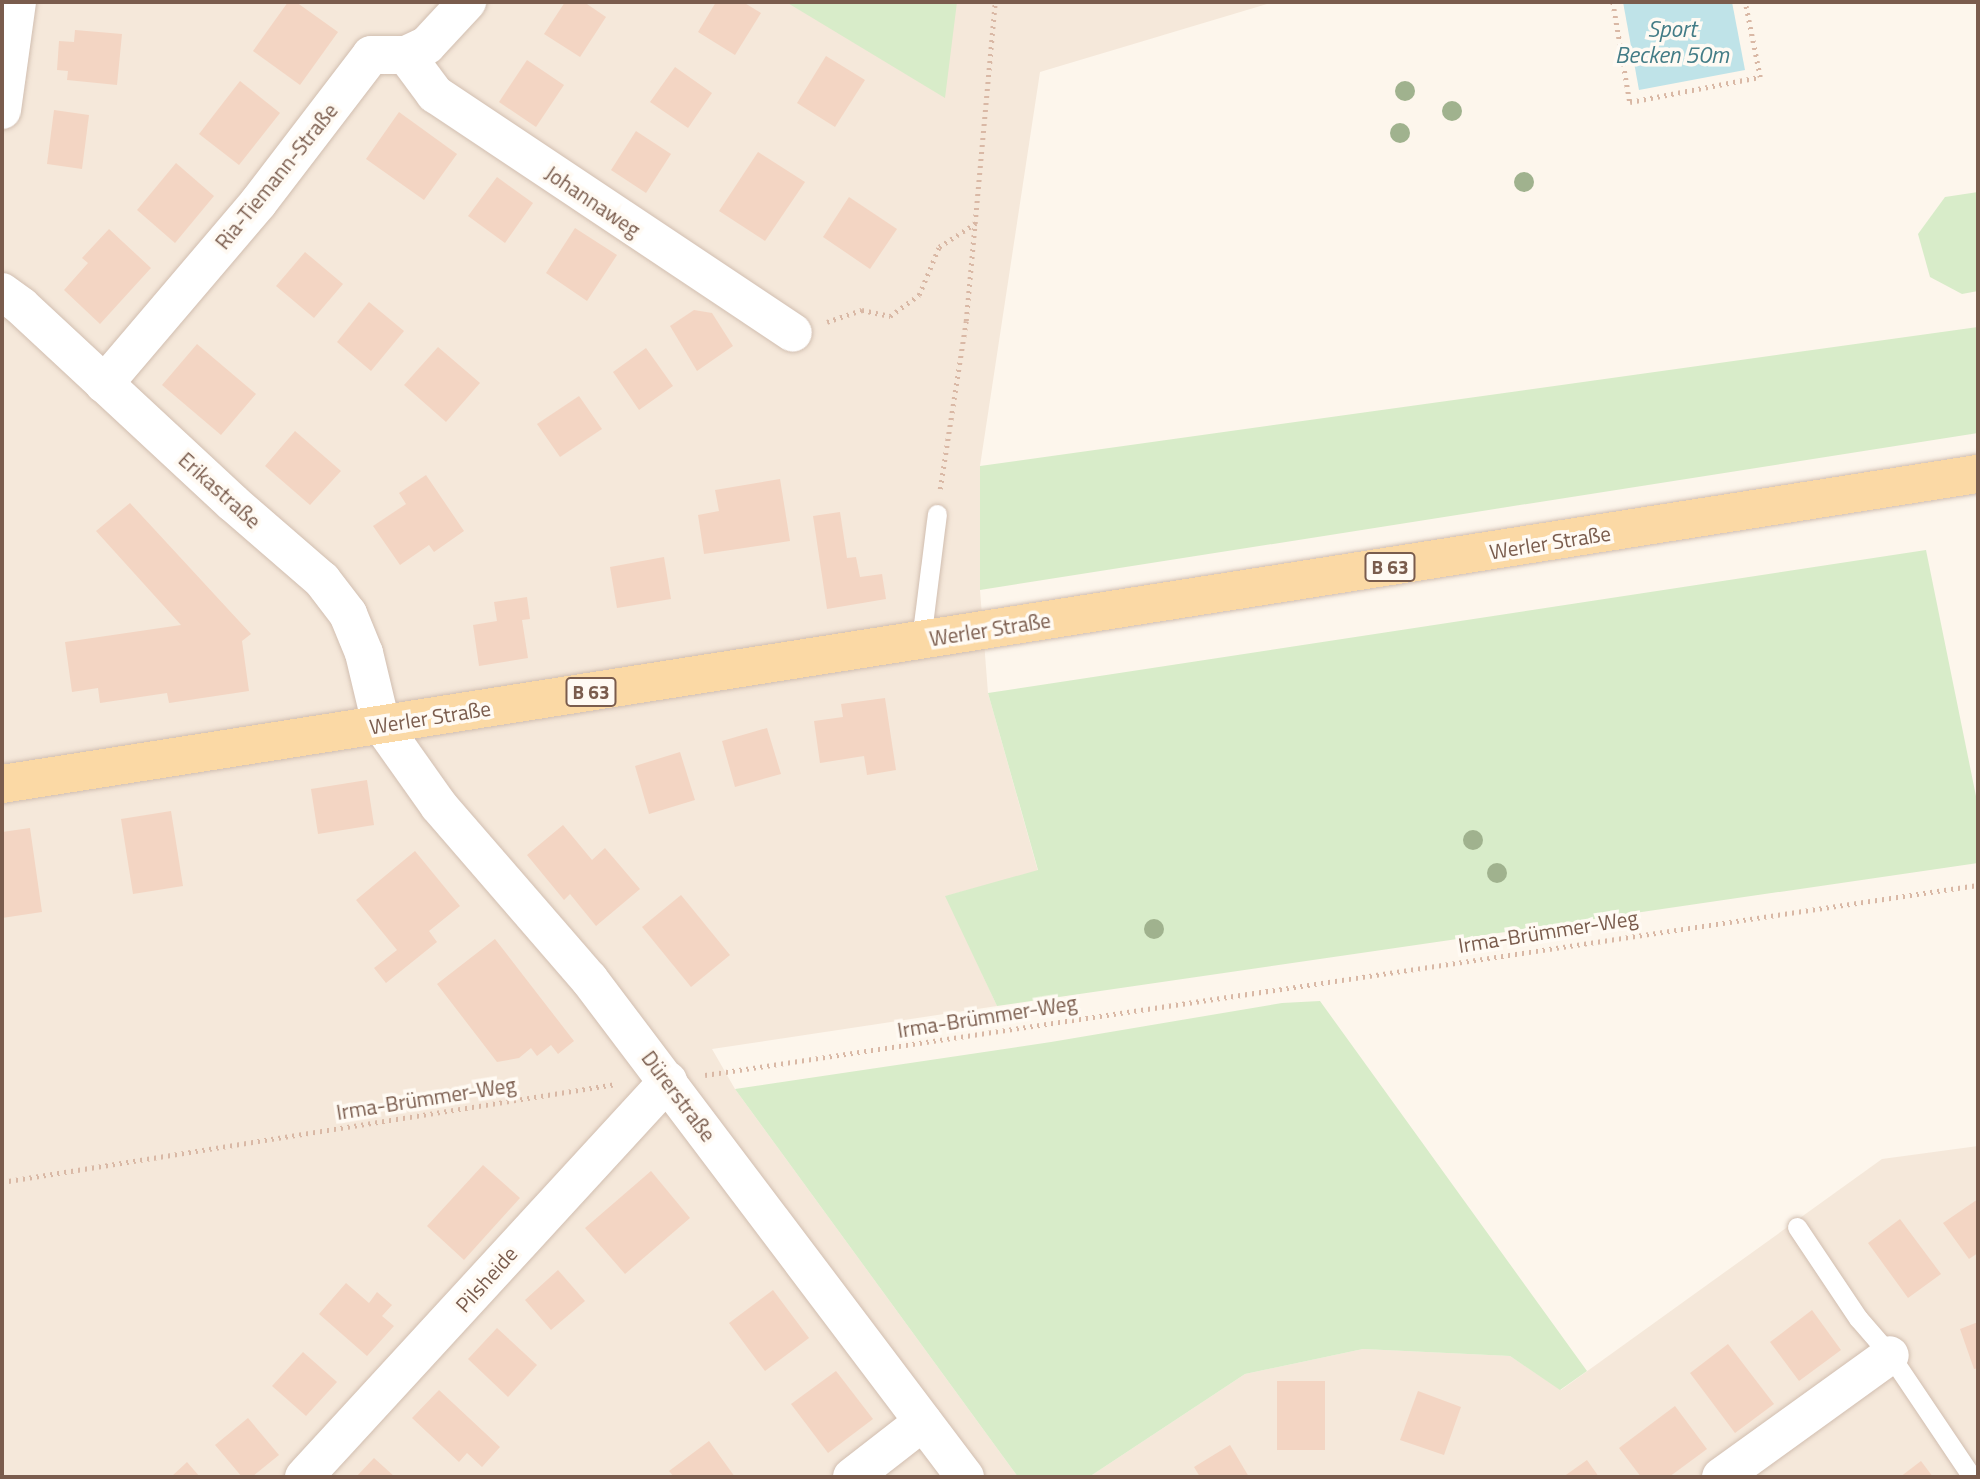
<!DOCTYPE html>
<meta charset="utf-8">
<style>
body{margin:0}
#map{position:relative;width:1980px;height:1479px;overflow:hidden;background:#fdf6ec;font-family:"Titillium Web",sans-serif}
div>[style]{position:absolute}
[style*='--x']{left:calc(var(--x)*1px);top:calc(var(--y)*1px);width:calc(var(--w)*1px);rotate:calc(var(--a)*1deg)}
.residential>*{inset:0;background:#f5e8da}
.green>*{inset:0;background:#d8ecc9}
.water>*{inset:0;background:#bfe3e8}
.building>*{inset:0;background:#f3d5c3}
.path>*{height:4.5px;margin-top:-2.25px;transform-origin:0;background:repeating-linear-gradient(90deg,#d9b8a5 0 2px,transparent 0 7px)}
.roads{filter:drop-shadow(0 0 2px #d1beb0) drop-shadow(0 0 2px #d1beb0)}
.service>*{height:19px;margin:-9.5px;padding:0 9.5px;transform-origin:9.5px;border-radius:9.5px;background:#fff}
.minor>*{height:38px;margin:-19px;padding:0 19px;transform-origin:19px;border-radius:19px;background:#fff}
.primary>*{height:38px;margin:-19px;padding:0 19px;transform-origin:19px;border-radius:19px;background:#fbd9a5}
.trees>*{width:20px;height:20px;margin:-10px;border-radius:50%;background:#a0b28e}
span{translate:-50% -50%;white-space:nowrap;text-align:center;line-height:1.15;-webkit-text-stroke:7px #fffaf3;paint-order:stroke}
.shield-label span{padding:2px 5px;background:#fffaf3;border:2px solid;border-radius:5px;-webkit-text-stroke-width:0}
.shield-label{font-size:19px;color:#7a5c4d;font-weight:700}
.street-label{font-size:21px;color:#7a5c4d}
.water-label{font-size:23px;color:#437c86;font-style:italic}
.frame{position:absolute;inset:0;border:4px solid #7a5c4d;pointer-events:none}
</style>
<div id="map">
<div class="residential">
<i style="clip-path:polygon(2px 2px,1274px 2px,1040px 72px,980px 466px,980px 590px,988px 693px,1038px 871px,946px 896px,997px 1006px,712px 1049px,735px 1089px,1018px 1477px,2px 1477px)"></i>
<i style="clip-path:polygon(1978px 1146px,1978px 1477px,1089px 1477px,1245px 1374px,1363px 1349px,1510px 1356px,1561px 1390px,1882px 1159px)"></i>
</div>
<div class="green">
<i style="clip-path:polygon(786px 2px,957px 2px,945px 98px)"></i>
<i style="clip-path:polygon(1978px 192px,1978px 291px,1962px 294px,1930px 277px,1918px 234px,1945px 197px)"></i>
<i style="clip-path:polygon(1978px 327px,1978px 433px,980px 590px,980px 466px)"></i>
<i style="clip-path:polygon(1926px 550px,1978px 806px,1978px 863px,997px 1006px,945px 896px,1038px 870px,988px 693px)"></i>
<i style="clip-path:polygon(1320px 1001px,1587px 1371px,1560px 1390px,1510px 1356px,1363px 1349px,1245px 1374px,1089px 1477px,1018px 1477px,735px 1089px,1051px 1042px,1282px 1003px)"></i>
</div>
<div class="water">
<i style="clip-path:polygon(1623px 2px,1732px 2px,1745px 70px,1639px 90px)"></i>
</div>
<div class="building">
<i style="clip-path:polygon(288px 2px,296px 2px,338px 32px,300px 85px,253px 51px)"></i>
<i style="clip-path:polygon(565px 2px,584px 2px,606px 17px,580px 57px,544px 34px)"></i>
<i style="clip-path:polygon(716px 2px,743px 2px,761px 13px,735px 55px,698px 32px)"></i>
<i style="clip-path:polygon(75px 30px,122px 34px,117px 85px,67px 80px,68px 71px,57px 70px,59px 41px,74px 42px)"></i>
<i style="clip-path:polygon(826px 56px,865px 80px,835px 127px,797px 103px)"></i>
<i style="clip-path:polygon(527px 60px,564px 85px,536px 127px,499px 102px)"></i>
<i style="clip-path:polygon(675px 67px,712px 93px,688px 128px,650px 102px)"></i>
<i style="clip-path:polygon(240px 81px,280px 113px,239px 165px,199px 134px)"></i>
<i style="clip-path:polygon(54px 110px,89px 115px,82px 169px,47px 164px)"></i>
<i style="clip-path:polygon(399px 112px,457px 154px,424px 200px,366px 159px)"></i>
<i style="clip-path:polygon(636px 131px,671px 154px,646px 193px,611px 170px)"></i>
<i style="clip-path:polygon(758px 152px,805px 182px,765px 241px,719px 211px)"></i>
<i style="clip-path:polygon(176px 163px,214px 196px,175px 243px,137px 210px)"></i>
<i style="clip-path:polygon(497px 177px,533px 203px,505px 243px,468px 216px)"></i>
<i style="clip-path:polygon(849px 197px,897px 229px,870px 269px,823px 237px)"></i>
<i style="clip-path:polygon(575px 228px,617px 255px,587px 301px,546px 273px)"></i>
<i style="clip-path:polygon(109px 229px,151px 268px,100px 324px,64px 290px,88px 263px,82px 258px)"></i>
<i style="clip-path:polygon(305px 252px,343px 284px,314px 318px,276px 286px)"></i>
<i style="clip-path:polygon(369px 302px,404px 331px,371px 371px,337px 342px)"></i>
<i style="clip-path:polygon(694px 310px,712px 313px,733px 346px,697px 371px,670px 326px)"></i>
<i style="clip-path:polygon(197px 344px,256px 394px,221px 435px,162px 385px)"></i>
<i style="clip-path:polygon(438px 347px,480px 383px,446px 422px,404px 385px)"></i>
<i style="clip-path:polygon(646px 348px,673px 386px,639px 410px,613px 372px)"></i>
<i style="clip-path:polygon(579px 396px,602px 429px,560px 457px,537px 424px)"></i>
<i style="clip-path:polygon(295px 431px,341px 471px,310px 505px,265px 466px)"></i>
<i style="clip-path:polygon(426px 475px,464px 531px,434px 552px,429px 545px,400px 565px,373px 526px,406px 504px,399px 493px)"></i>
<i style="clip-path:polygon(780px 479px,790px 541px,704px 554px,698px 515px,719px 511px,715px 490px)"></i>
<i style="clip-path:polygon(130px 503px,251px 634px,242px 641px,249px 691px,169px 703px,167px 693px,100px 703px,98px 688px,72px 692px,65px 642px,181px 625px,96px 531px)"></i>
<i style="clip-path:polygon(840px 512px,847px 558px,856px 557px,860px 577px,882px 574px,886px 599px,827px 609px,813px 516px)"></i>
<i style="clip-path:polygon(664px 557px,671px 599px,617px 608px,610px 567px)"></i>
<i style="clip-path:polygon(527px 597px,530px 619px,522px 620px,528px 658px,479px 666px,473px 625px,497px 621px,494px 602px)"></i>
<i style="clip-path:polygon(885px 698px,896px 770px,867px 775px,864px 756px,820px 763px,814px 721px,843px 717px,841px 704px)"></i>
<i style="clip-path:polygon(767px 728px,781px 774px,735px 787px,722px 741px)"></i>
<i style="clip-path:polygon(680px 752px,695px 800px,649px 814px,635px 766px)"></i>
<i style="clip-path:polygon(367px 780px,374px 825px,318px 834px,311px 789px)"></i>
<i style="clip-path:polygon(171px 811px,183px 886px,133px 894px,121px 819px)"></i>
<i style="clip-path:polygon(563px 825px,592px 860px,605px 848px,640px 889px,596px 926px,570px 894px,564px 900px,527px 855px)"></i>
<i style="clip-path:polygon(30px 828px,42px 912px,2px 918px,2px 832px)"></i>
<i style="clip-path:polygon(415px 851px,460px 906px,429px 931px,437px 942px,386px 983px,374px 968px,397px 950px,356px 900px)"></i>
<i style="clip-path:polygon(681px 895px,730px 955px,691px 987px,642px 927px)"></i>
<i style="clip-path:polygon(495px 939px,574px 1041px,558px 1054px,551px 1045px,537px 1056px,531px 1048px,519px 1058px,497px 1062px,437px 984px)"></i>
<i style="clip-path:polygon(483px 1165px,520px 1198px,464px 1260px,427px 1226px)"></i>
<i style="clip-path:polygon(651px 1171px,690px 1218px,625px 1274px,585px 1228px)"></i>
<i style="clip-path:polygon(1978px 1199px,1978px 1253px,1969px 1259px,1943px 1223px)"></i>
<i style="clip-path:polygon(1900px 1219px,1941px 1274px,1908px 1298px,1868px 1243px)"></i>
<i style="clip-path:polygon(558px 1270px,585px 1301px,551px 1330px,525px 1300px)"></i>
<i style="clip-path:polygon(346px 1283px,369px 1303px,377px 1292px,392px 1305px,382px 1316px,394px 1326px,367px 1356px,319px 1314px)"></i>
<i style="clip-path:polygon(773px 1290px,809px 1338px,765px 1371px,729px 1323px)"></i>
<i style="clip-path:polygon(1812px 1310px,1841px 1350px,1799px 1381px,1770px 1342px)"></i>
<i style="clip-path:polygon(1978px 1322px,1978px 1368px,1974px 1369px,1960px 1329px)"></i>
<i style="clip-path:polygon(497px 1328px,537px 1365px,508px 1397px,468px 1359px)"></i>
<i style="clip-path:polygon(1728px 1344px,1774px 1404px,1735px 1433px,1690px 1373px)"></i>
<i style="clip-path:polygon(303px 1352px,337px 1382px,306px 1416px,272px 1386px)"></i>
<i style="clip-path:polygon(836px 1371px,873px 1419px,828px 1453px,791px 1404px)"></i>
<i style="clip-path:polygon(1277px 1381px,1325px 1381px,1325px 1450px,1277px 1450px)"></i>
<i style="clip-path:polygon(439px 1390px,500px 1447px,482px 1467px,467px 1453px,459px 1462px,412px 1418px)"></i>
<i style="clip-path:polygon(1418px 1391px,1461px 1407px,1444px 1455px,1400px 1440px)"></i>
<i style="clip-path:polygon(1675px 1406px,1707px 1449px,1669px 1477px,1641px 1477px,1619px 1448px)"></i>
<i style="clip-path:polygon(248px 1418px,279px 1455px,252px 1477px,242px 1477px,215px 1445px)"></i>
<i style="clip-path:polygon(709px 1441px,735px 1477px,674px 1477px,669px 1471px)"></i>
<i style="clip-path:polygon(1230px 1445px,1249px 1477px,1200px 1477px,1194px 1467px)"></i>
<i style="clip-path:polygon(374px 1458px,395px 1477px,356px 1477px)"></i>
<i style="clip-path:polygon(1587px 1460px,1599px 1477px,1563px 1477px)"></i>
<i style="clip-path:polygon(1921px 1461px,1933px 1477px,1900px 1477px)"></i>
<i style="clip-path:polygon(187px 1462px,200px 1477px,171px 1477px)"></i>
</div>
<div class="path">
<i style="--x:1613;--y:2;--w:101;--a:80.4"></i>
<i style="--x:1630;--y:102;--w:132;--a:-10.9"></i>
<i style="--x:1760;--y:77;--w:76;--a:-101.3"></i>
<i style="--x:827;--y:322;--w:37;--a:-19"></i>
<i style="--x:862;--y:310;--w:29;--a:12"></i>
<i style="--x:890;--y:316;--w:36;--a:-36"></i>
<i style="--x:919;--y:295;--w:52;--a:-67.4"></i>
<i style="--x:939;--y:247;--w:44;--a:-33"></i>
<i style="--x:940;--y:489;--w:170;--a:-81.2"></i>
<i style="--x:966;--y:321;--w:320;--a:-84.8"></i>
<i style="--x:705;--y:1075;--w:1287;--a:-8.49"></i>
<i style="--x:2;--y:1182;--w:622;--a:-9.07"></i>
</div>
<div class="roads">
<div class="service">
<i style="--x:921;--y:640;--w:127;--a:-82.8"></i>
<i style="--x:1797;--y:1227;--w:110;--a:56.2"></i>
<i style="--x:1858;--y:1318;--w:49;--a:49.1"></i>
<i style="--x:1890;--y:1355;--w:147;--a:56.1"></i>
</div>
<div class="minor">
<i style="--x:406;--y:55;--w:49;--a:53.4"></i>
<i style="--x:435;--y:94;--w:430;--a:33.7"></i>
<i style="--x:2;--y:110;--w:109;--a:-82.1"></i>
<i style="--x:2;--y:292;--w:24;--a:36"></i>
<i style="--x:21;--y:306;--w:289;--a:42.9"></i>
<i style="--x:233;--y:503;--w:118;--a:40.9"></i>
<i style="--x:322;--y:580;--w:43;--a:52.6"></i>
<i style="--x:348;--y:614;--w:42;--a:67.7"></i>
<i style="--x:364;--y:653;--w:73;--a:76.5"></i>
<i style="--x:381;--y:724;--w:100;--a:54.7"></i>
<i style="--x:439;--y:806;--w:229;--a:49.1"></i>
<i style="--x:589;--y:979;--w:624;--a:52.95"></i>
<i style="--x:104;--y:384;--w:238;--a:-49.6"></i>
<i style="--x:258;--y:203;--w:186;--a:-52.6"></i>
<i style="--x:371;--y:55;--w:35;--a:0"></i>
<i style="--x:406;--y:55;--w:23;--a:-25"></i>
<i style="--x:427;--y:45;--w:59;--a:-47.1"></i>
<i style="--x:304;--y:1477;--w:538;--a:-47.41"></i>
<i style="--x:852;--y:1477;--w:90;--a:-37.8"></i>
<i style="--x:1721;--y:1477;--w:208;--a:-35.8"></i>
</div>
<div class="primary">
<i style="--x:2;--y:784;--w:2000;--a:-8.92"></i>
</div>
</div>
<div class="trees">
<i style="left:1405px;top:91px"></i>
<i style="left:1452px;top:111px"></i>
<i style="left:1400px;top:133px"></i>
<i style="left:1524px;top:182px"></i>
<i style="left:1473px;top:840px"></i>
<i style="left:1497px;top:873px"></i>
<i style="left:1154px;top:929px"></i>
</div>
<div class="shield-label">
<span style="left:1390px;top:567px">B 63</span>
<span style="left:591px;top:692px">B 63</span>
</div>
<div class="street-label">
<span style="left:276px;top:176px;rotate:-51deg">Ria-Tiemann-Straße</span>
<span style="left:593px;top:201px;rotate:34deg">Johannaweg</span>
<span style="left:220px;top:490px;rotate:42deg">Erikastraße</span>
<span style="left:1550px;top:542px;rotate:-9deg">Werler Straße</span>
<span style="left:990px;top:629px;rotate:-9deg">Werler Straße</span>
<span style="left:430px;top:717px;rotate:-9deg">Werler Straße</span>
<span style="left:1548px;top:931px;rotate:-9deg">Irma-Brümmer-Weg</span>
<span style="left:987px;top:1016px;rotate:-9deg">Irma-Brümmer-Weg</span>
<span style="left:679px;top:1096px;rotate:53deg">Dürerstraße</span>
<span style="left:426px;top:1098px;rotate:-9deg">Irma-Brümmer-Weg</span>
<span style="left:486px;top:1279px;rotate:-48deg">Pilsheide</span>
</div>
<div class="water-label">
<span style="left:1672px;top:42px">Sport<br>Becken 50m</span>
</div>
<div class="frame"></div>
</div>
